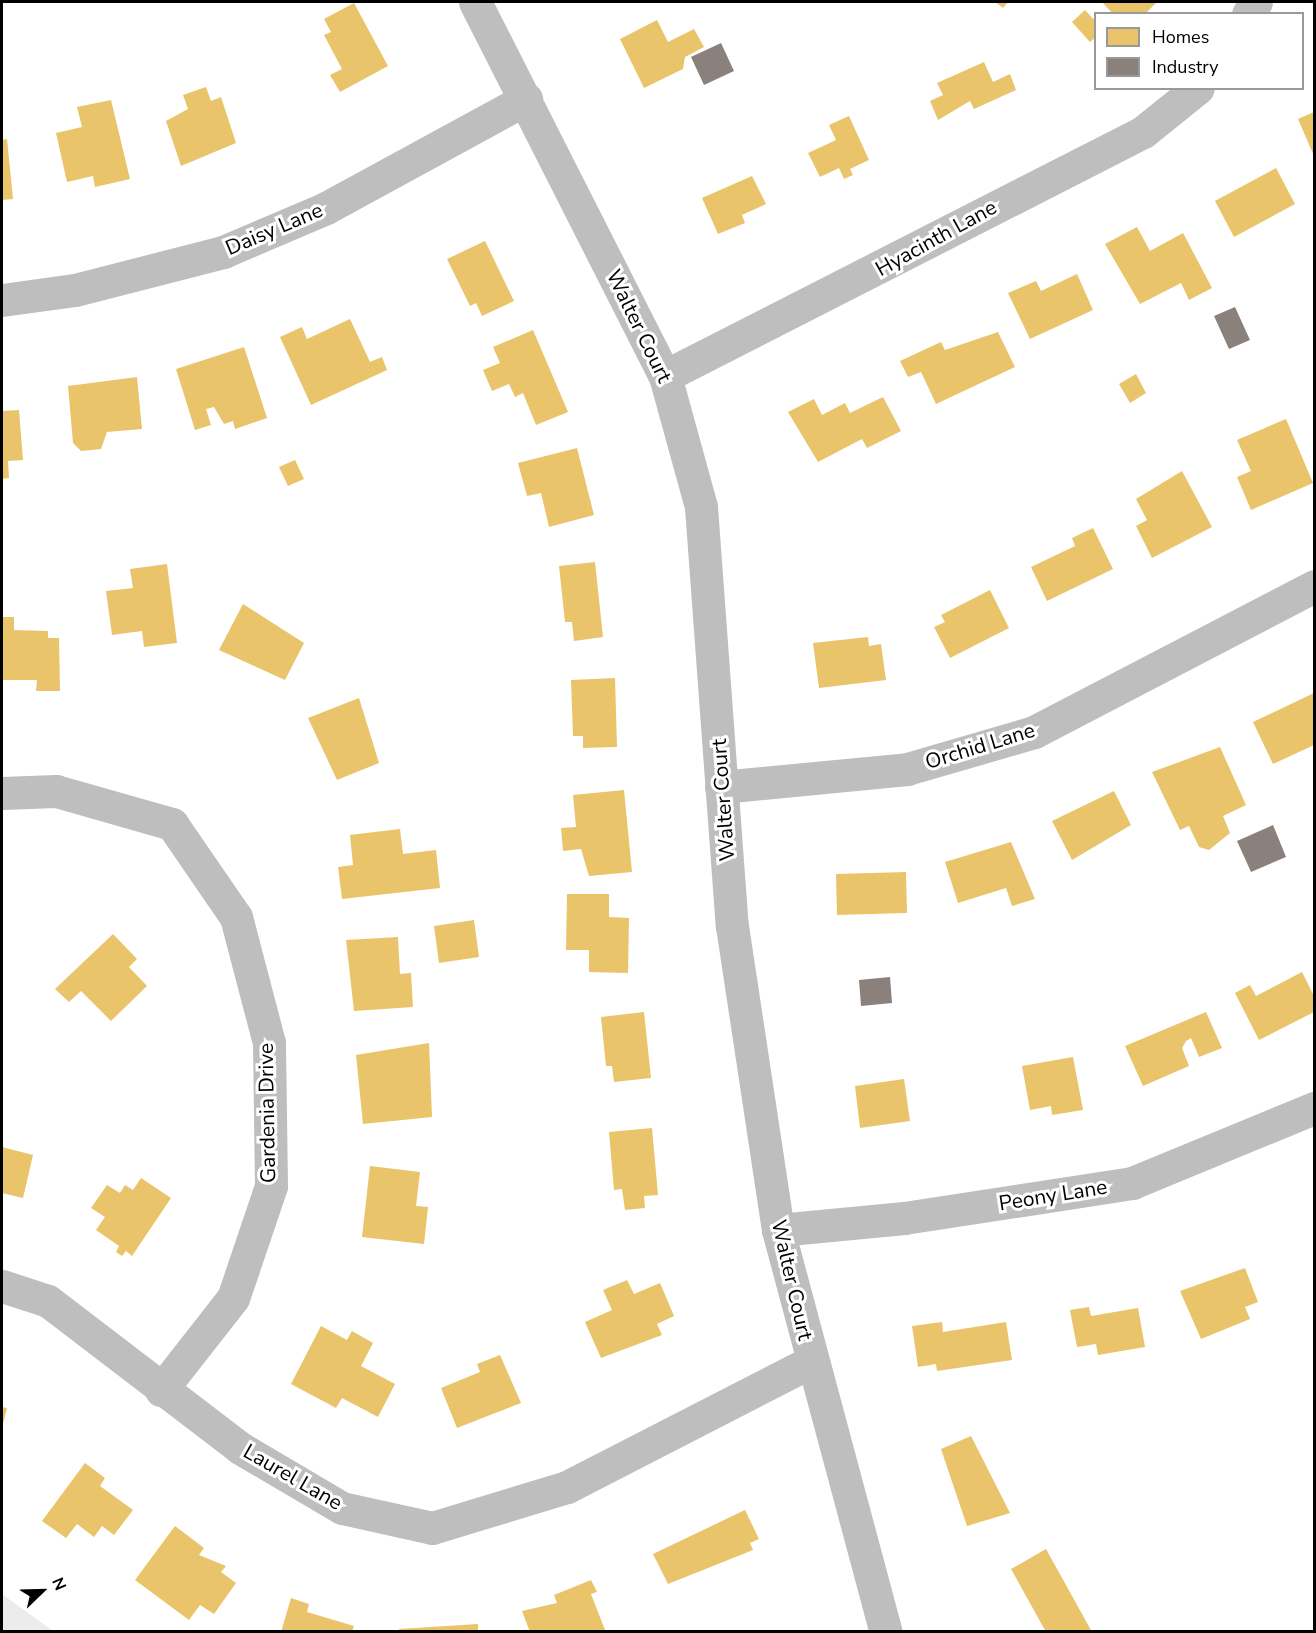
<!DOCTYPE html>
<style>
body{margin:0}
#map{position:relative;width:1316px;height:1633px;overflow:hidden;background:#fff;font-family:"Nunito Sans",sans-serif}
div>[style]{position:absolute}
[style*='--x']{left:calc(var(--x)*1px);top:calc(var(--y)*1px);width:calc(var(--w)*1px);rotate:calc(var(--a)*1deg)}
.green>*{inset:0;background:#ececec}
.homes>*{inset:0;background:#e9c46a}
.industry>*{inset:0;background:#8a817c}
.street>*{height:33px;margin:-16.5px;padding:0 16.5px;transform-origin:16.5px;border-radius:16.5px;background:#bebebe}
span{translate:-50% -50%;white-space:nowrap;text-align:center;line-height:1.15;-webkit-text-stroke:6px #fff;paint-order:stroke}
.street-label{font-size:21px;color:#000}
.frame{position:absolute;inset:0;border:3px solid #000;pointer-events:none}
.legend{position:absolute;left:1094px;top:12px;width:210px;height:78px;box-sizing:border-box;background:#fff;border:2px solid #999;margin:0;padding:8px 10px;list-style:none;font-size:18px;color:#000}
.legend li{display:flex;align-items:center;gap:12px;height:30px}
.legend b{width:30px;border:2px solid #999}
.north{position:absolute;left:12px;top:1561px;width:60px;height:60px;-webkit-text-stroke:4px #fff;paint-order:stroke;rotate:67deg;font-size:16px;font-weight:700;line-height:24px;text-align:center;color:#000}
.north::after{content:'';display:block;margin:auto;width:21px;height:27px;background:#000;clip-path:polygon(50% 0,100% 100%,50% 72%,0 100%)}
</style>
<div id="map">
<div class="green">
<i style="clip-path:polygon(2px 1594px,53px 1631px,2px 1631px)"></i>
</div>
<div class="homes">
<i style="clip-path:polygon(995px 2px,1008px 2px,1003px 8px)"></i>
<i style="clip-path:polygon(1102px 2px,1157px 2px,1145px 14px,1113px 14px)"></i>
<i style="clip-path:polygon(354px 3px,388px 66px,340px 92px,330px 75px,342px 69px,324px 35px,331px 32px,324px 19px)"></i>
<i style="clip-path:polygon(1085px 10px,1096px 22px,1096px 37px,1090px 42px,1072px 22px)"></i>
<i style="clip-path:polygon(657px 20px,668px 42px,694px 29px,704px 47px,685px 57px,683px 69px,644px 88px,620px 39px)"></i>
<i style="clip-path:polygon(984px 62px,993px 82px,1010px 74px,1016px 90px,974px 109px,970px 101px,938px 120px,930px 101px,943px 95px,937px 83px)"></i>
<i style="clip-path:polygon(206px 87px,211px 101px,221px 97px,236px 143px,181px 166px,166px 121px,188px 109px,183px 95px)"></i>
<i style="clip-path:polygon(111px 100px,130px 179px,95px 187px,93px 176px,67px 182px,56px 133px,82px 127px,77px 107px)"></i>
<i style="clip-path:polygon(1314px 112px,1314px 156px,1298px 119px)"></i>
<i style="clip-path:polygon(849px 116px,869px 160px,850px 169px,853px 175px,844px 179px,839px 168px,820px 177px,808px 153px,836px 140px,829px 125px)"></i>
<i style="clip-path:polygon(7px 139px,13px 199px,2px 200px,2px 140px)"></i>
<i style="clip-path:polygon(1276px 168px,1295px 204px,1234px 237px,1215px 201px)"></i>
<i style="clip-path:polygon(752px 176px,766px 204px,742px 215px,745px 223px,718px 234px,702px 198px)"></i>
<i style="clip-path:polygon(1137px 227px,1150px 251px,1183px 233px,1212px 288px,1189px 300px,1181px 283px,1140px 304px,1105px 244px)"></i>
<i style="clip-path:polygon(485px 241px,514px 301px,482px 316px,476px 303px,470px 306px,447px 259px)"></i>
<i style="clip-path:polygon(1077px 274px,1093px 310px,1030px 339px,1008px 293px,1036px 281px,1041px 291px)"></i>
<i style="clip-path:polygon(350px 319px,370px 362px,382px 357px,387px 370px,311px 405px,280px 337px,302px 327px,307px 339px)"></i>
<i style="clip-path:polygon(533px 330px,568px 412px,536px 425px,523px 393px,515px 397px,509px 384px,492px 391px,483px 370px,500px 363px,493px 347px)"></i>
<i style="clip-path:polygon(998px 332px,1015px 367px,936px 404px,921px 372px,908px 377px,900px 361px,941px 342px,945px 350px)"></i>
<i style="clip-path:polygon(244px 347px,267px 418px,235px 429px,233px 421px,224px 424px,214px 407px,206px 409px,211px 425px,195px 430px,176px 369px)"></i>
<i style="clip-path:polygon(1136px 374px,1146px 393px,1130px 403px,1119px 384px)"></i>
<i style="clip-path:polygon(137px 377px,142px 429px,107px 432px,101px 449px,81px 451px,73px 443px,68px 386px)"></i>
<i style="clip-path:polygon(883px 397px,901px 431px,867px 448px,862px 439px,818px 462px,788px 412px,814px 399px,822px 415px,845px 403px,850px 413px)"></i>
<i style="clip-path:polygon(19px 410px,23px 460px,8px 461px,9px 478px,2px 479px,2px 411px)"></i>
<i style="clip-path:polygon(1286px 419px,1313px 483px,1251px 510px,1237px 477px,1251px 471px,1237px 440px)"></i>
<i style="clip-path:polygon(577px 448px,594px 515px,549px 527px,541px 493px,527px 496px,518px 463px)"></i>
<i style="clip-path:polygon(295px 460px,304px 479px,288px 486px,279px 467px)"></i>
<i style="clip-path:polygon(1182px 471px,1212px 527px,1152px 558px,1136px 526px,1147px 520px,1136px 499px)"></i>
<i style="clip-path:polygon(1093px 528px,1113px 569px,1047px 601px,1031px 567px,1075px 546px,1072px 538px)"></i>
<i style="clip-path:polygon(595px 562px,603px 637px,574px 641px,572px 622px,565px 622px,559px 566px)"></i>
<i style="clip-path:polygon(167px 564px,177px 643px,144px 647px,142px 631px,112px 635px,106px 591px,133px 588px,130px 569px)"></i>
<i style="clip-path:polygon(990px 590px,1009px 628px,950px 658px,934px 627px,945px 622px,941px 615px)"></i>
<i style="clip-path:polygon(243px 604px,304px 643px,285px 680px,219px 650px)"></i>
<i style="clip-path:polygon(2px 617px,14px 617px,14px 630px,48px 631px,48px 638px,59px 638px,60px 691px,36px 691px,37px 680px,2px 680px)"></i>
<i style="clip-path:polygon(868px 637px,869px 646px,881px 644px,886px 680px,819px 688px,813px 643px)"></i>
<i style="clip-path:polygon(615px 678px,617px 747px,583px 748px,583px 736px,573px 736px,571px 680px)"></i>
<i style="clip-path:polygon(1314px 693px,1314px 745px,1273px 764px,1253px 722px)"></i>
<i style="clip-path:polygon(359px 698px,379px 763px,337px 780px,308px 718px)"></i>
<i style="clip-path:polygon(1220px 747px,1246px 805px,1223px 816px,1230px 833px,1209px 850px,1199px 847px,1189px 826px,1180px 830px,1152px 772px)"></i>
<i style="clip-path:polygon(624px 790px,632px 872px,589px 876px,581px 849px,563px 851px,561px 828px,576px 827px,573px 795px)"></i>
<i style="clip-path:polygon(1114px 791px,1131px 825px,1072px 860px,1052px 821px)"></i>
<i style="clip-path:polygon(400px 829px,403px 854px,436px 850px,440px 888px,342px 899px,338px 867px,353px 865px,350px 835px)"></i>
<i style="clip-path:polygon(1011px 842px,1035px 899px,1012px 906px,1006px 888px,958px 903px,945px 862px)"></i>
<i style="clip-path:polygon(906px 872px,907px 913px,837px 915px,836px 874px)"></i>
<i style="clip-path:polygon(567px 894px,609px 894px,609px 917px,629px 918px,628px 973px,589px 972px,589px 950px,566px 950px)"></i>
<i style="clip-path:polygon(474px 920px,479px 957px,439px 963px,434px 926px)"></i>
<i style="clip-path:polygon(113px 934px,137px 959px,129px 967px,147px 986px,111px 1021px,81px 991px,69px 1002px,55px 989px)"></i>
<i style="clip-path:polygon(398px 937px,400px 974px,411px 973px,413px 1007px,354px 1011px,346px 940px)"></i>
<i style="clip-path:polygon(1302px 972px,1314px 996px,1314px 1012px,1259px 1040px,1235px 993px,1250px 985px,1256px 996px)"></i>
<i style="clip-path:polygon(644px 1012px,651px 1078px,614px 1082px,612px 1066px,606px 1066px,601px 1017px)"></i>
<i style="clip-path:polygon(1206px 1012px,1222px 1048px,1199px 1057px,1191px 1038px,1186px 1041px,1182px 1048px,1189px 1066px,1143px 1086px,1125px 1046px)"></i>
<i style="clip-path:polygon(429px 1043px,432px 1117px,363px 1124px,356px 1055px)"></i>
<i style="clip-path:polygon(1073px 1057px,1083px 1110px,1052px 1115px,1051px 1106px,1030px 1110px,1022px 1066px)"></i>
<i style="clip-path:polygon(904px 1079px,910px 1121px,860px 1128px,855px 1086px)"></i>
<i style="clip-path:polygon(652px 1128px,658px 1195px,644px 1196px,645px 1208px,625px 1210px,622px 1189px,614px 1190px,609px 1132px)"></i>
<i style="clip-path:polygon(2px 1147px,33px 1155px,23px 1198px,2px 1193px)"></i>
<i style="clip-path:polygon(370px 1166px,420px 1172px,416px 1206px,428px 1207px,424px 1244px,362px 1237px)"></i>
<i style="clip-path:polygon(141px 1178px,171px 1198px,132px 1256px,126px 1251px,122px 1256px,116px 1252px,119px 1246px,96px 1230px,105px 1217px,91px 1208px,107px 1185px,120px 1193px,125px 1185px,133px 1190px)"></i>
<i style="clip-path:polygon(1245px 1268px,1258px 1302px,1245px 1307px,1250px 1319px,1201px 1339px,1180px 1291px)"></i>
<i style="clip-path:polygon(627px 1280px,634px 1294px,660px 1283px,674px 1316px,657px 1324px,662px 1335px,601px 1358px,585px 1322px,612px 1310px,603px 1290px)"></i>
<i style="clip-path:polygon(1089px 1307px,1091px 1316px,1138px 1308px,1145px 1347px,1098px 1355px,1096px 1344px,1077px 1347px,1070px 1310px)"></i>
<i style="clip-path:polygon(942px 1322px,943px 1332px,1006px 1322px,1012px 1360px,937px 1371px,936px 1364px,918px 1367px,912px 1326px)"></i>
<i style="clip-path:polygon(321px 1326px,347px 1340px,352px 1331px,373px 1343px,361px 1366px,395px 1384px,378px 1417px,342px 1398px,336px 1408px,291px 1384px)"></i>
<i style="clip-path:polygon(500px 1355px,521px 1403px,457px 1428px,441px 1388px,480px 1372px,477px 1364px)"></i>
<i style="clip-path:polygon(2px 1407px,7px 1408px,2px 1428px)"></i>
<i style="clip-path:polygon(971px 1436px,1010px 1513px,967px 1526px,941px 1449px)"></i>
<i style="clip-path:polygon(85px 1463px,105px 1478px,100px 1486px,133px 1510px,114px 1535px,102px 1526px,94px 1537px,77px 1524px,66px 1538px,42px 1521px)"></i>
<i style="clip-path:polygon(745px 1510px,759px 1539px,750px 1543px,753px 1550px,668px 1584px,653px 1554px)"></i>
<i style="clip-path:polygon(175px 1526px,204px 1548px,199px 1555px,226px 1566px,221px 1572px,236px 1583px,214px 1614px,200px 1605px,189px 1620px,135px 1580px)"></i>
<i style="clip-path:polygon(1046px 1549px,1092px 1632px,1046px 1632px,1011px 1569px)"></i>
<i style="clip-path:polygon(591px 1580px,597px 1592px,591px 1594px,605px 1630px,530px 1632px,522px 1611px,557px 1603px,554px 1595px)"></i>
<i style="clip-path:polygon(291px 1598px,309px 1604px,307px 1612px,354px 1626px,352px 1632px,281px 1632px)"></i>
<i style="clip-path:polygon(478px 1624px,478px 1632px,400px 1632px,399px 1629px)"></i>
</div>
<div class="industry">
<i style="clip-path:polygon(721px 43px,734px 71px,704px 85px,691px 57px)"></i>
<i style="clip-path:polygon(1235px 307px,1250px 340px,1229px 349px,1214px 316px)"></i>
<i style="clip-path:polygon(1273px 825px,1286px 857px,1251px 872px,1237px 841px)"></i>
<i style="clip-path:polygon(890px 977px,892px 1003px,861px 1006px,859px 980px)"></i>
</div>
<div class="street">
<i style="--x:475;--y:2;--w:419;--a:63.1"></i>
<i style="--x:665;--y:376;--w:136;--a:74.6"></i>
<i style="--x:701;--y:507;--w:420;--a:85.8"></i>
<i style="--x:732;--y:926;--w:307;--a:81.4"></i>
<i style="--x:778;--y:1230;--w:416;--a:75"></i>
<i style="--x:1248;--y:14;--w:14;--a:-56"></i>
<i style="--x:2;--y:300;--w:74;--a:-7.8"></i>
<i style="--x:75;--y:290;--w:153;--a:-14.4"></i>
<i style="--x:223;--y:252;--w:112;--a:-23.1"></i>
<i style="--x:326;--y:208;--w:228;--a:-28.6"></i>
<i style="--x:665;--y:376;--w:537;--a:-27.04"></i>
<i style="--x:1143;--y:132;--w:70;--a:-38.7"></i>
<i style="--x:721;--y:787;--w:187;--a:-5.5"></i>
<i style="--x:907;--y:769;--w:132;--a:-16.2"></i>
<i style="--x:1034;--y:732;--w:316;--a:-27.5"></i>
<i style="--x:2;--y:793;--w:54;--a:-2.1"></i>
<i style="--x:56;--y:791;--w:121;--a:15.9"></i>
<i style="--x:172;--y:824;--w:113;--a:55.5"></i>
<i style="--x:236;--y:917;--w:130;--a:75.3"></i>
<i style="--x:269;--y:1043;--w:143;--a:89.2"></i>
<i style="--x:271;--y:1186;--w:118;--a:108.7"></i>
<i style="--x:233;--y:1298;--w:117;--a:128"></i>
<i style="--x:778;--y:1230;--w:127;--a:-5.4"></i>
<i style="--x:904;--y:1218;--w:231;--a:-8.7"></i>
<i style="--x:1132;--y:1183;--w:197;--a:-22.4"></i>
<i style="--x:2;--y:1286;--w:48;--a:18.1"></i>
<i style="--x:48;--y:1301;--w:242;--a:37.4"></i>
<i style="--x:240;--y:1448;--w:118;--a:30.5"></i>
<i style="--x:342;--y:1508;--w:92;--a:12.5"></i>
<i style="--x:432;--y:1528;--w:141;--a:-16.9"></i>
<i style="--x:567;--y:1487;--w:276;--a:-27.2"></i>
</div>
<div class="street-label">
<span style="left:274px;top:229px;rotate:-23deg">Daisy Lane</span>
<span style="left:936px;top:238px;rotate:-29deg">Hyacinth Lane</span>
<span style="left:639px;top:326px;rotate:64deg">Walter Court</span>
<span style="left:980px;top:746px;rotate:-17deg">Orchid Lane</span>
<span style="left:723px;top:800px;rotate:-94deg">Walter Court</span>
<span style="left:267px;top:1113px;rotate:-91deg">Gardenia Drive</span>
<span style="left:1053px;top:1195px;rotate:-9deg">Peony Lane</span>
<span style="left:792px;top:1280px;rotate:77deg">Walter Court</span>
<span style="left:293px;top:1477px;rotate:30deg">Laurel Lane</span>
</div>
<div class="frame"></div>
<ul class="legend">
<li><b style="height:16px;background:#e9c46a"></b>Homes</li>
<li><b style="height:16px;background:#8a817c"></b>Industry</li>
</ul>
<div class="north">N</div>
</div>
